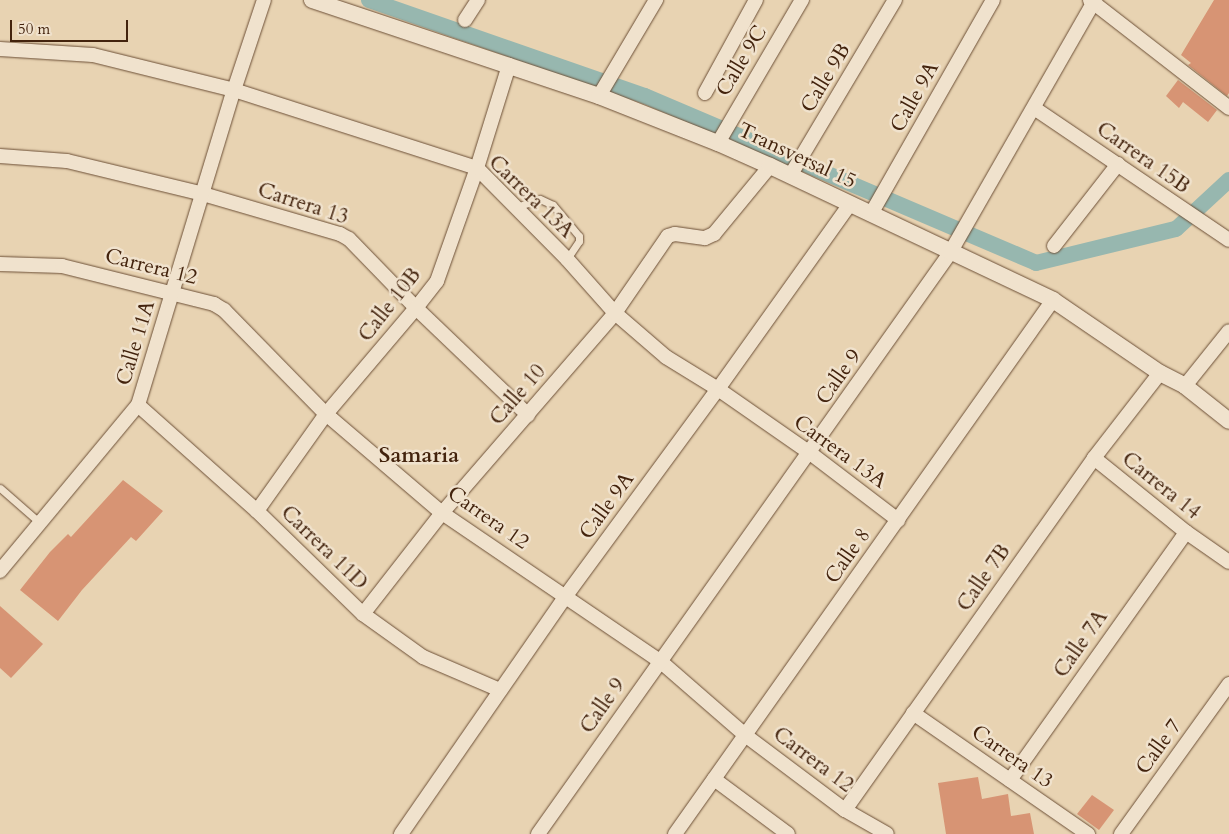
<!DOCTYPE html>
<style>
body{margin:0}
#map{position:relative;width:1229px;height:834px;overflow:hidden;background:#e8d3b2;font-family:Cardo,serif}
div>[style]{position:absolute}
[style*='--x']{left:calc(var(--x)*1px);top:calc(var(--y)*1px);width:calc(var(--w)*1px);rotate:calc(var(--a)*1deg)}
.canal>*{height:16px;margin:-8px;padding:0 8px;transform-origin:8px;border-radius:8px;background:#97b7af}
.building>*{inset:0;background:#d79474}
.roads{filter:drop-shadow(0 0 1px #6c4f36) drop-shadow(0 0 1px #6c4f36)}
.service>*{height:7px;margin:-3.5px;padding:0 3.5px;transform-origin:3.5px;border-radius:3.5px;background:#f0e2cd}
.minor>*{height:14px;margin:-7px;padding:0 7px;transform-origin:7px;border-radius:7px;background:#f0e2cd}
.tertiary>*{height:16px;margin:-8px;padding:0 8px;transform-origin:8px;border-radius:8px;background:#f0e2cd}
span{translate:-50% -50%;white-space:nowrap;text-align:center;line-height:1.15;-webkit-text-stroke:5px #f0e2cd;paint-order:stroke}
.street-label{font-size:21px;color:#43230d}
.neighbourhood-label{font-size:22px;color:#43230d;font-weight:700}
.scale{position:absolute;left:10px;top:20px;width:118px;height:22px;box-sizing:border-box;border:2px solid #43230d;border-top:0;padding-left:6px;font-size:15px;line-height:18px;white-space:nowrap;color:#43230d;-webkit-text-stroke:4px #f0e2cd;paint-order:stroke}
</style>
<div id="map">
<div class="canal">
<i style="--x:369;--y:0;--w:292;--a:19.2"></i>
<i style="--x:645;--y:96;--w:425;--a:23.1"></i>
<i style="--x:1036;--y:263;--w:144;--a:-13.7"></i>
<i style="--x:1176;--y:229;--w:72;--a:-42.8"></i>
</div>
<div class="building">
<i style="clip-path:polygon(1214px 0,1229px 0,1229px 93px,1227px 96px,1188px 65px,1191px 63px,1181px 55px)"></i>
<i style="clip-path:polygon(1178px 80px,1217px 110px,1208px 122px,1183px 102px,1179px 108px,1166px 96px)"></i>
<i style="clip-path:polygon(123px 480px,163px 511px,136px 541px,131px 537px,82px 590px,58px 621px,20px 590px,50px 552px,68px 534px,71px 537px)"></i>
<i style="clip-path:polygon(0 606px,43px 644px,11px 678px,0 668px)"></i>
<i style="clip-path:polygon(978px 777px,982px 799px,1008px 794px,1011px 816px,1030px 813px,1034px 834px,946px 834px,938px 783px)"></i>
<i style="clip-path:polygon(1092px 795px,1114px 810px,1099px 830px,1077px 814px)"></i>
</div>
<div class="roads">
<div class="service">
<i style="--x:516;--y:207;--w:25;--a:-18"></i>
<i style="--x:540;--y:199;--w:14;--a:25"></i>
<i style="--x:553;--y:205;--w:40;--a:50"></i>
<i style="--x:579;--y:236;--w:5;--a:90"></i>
<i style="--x:579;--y:241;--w:22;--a:124"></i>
<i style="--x:0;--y:488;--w:53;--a:41.2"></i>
</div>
<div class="minor">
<i style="--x:1090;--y:0;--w:176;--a:37.8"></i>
<i style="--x:465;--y:20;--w:24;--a:-57"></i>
<i style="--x:0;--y:49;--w:93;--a:3.7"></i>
<i style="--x:93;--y:55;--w:145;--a:13.9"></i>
<i style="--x:234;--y:90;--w:255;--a:17.8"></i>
<i style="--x:477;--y:168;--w:128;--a:45.3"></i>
<i style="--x:567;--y:259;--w:72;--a:48.4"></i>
<i style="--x:615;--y:313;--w:67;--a:40.8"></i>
<i style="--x:666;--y:357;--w:61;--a:31.6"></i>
<i style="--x:718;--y:389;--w:112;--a:34.8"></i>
<i style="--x:810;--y:453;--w:111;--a:37.3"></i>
<i style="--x:705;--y:93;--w:106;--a:-61.3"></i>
<i style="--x:599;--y:96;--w:112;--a:-59.3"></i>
<i style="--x:1034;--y:108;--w:235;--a:34.1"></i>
<i style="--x:718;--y:143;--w:166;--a:-59.6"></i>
<i style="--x:0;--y:156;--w:67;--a:4.3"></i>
<i style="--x:67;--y:161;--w:140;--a:13.6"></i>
<i style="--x:203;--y:194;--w:143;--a:16.3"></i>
<i style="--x:340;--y:234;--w:10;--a:29"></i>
<i style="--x:349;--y:239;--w:96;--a:45.8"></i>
<i style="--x:416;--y:308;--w:155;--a:43.7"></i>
<i style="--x:790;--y:176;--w:205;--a:-59.2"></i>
<i style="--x:871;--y:214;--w:246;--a:-60.3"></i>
<i style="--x:1054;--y:246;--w:104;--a:-52"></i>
<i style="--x:0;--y:264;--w:62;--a:1.8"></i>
<i style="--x:62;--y:266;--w:157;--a:14"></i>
<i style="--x:214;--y:304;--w:12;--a:31"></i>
<i style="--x:224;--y:310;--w:146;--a:45.6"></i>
<i style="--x:326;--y:414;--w:153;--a:40.5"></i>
<i style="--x:442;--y:513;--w:263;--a:34.2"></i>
<i style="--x:660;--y:661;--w:113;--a:41"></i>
<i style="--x:745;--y:735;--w:125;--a:36.9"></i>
<i style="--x:845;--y:810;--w:48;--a:29.7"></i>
<i style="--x:1185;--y:386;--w:70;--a:-51.3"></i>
<i style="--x:138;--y:405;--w:159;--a:41.7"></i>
<i style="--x:257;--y:511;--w:148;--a:44.2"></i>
<i style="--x:363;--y:614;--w:74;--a:35.6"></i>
<i style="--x:423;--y:657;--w:84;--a:23.2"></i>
<i style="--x:1094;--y:458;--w:118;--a:38.8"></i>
<i style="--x:1186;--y:532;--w:52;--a:34.9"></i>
<i style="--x:257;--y:511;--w:119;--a:-54.6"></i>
<i style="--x:326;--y:414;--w:139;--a:-49.7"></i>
<i style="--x:416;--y:308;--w:34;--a:-52"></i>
<i style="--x:437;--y:281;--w:120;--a:-70.5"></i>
<i style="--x:477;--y:168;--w:108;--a:-72.7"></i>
<i style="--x:0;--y:571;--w:216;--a:-50.3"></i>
<i style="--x:138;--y:405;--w:329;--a:-73.1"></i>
<i style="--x:234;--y:90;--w:95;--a:-71.6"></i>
<i style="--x:363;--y:614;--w:128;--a:-52"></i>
<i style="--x:442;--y:513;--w:264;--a:-49.1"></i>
<i style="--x:615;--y:313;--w:93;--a:-55.5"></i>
<i style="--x:668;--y:236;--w:7;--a:-16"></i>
<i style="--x:675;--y:234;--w:30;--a:8"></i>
<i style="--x:705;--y:238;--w:10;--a:-24"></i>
<i style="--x:714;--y:234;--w:88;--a:-50.5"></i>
<i style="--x:913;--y:713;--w:213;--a:34.7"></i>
<i style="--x:714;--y:779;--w:92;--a:36.6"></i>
<i style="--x:1010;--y:780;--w:304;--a:-54.6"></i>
<i style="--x:845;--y:810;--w:431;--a:-54.7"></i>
<i style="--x:1094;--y:458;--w:108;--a:-52.2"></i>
<i style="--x:401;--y:834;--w:288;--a:-55.3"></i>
<i style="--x:565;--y:597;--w:258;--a:-53.7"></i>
<i style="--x:718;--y:389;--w:227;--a:-54.5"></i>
<i style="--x:538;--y:834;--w:712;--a:-54.66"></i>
<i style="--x:950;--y:253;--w:292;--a:-60.2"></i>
<i style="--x:675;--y:834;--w:654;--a:-54.71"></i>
<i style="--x:1121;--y:834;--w:185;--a:-54.2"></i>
</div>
<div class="tertiary">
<i style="--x:312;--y:0;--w:303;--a:18.5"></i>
<i style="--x:599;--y:96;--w:128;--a:21.6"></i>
<i style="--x:718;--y:143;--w:57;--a:23.9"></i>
<i style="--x:770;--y:166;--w:313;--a:25.3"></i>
<i style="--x:1053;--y:300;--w:130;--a:34.3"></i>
<i style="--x:1160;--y:373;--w:28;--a:27"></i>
<i style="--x:1185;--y:386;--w:56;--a:38.5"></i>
</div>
</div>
<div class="street-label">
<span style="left:742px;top:61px;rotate:-59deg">Calle 9C</span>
<span style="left:826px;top:78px;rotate:-59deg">Calle 9B</span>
<span style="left:915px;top:97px;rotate:-61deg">Calle 9A</span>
<span style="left:797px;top:156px;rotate:25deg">Transversal 15</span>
<span style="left:1143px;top:158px;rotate:35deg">Carrera 15B</span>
<span style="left:531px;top:197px;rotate:44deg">Carrera 13A</span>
<span style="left:303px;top:204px;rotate:18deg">Carrera 13</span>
<span style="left:151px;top:267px;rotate:14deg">Carrera 12</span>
<span style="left:390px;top:305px;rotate:-52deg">Calle 10B</span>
<span style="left:136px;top:343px;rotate:-73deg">Calle 11A</span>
<span style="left:839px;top:377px;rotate:-55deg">Calle 9</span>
<span style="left:518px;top:395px;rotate:-49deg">Calle 10</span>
<span style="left:840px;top:452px;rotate:36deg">Carrera 13A</span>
<span style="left:1161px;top:486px;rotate:39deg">Carrera 14</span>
<span style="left:607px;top:506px;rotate:-54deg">Calle 9A</span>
<span style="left:488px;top:518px;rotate:35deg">Carrera 12</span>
<span style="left:324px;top:548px;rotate:44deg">Carrera 11D</span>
<span style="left:848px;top:556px;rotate:-55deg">Calle 8</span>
<span style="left:984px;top:578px;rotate:-55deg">Calle 7B</span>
<span style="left:1081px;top:644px;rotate:-55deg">Calle 7A</span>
<span style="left:603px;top:706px;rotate:-55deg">Calle 9</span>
<span style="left:1159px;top:747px;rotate:-54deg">Calle 7</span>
<span style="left:1012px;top:757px;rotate:35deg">Carrera 13</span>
<span style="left:813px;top:760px;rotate:37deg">Carrera 12</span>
</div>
<div class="neighbourhood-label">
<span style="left:419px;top:456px">Samaria</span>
</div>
<div class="scale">50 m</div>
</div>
